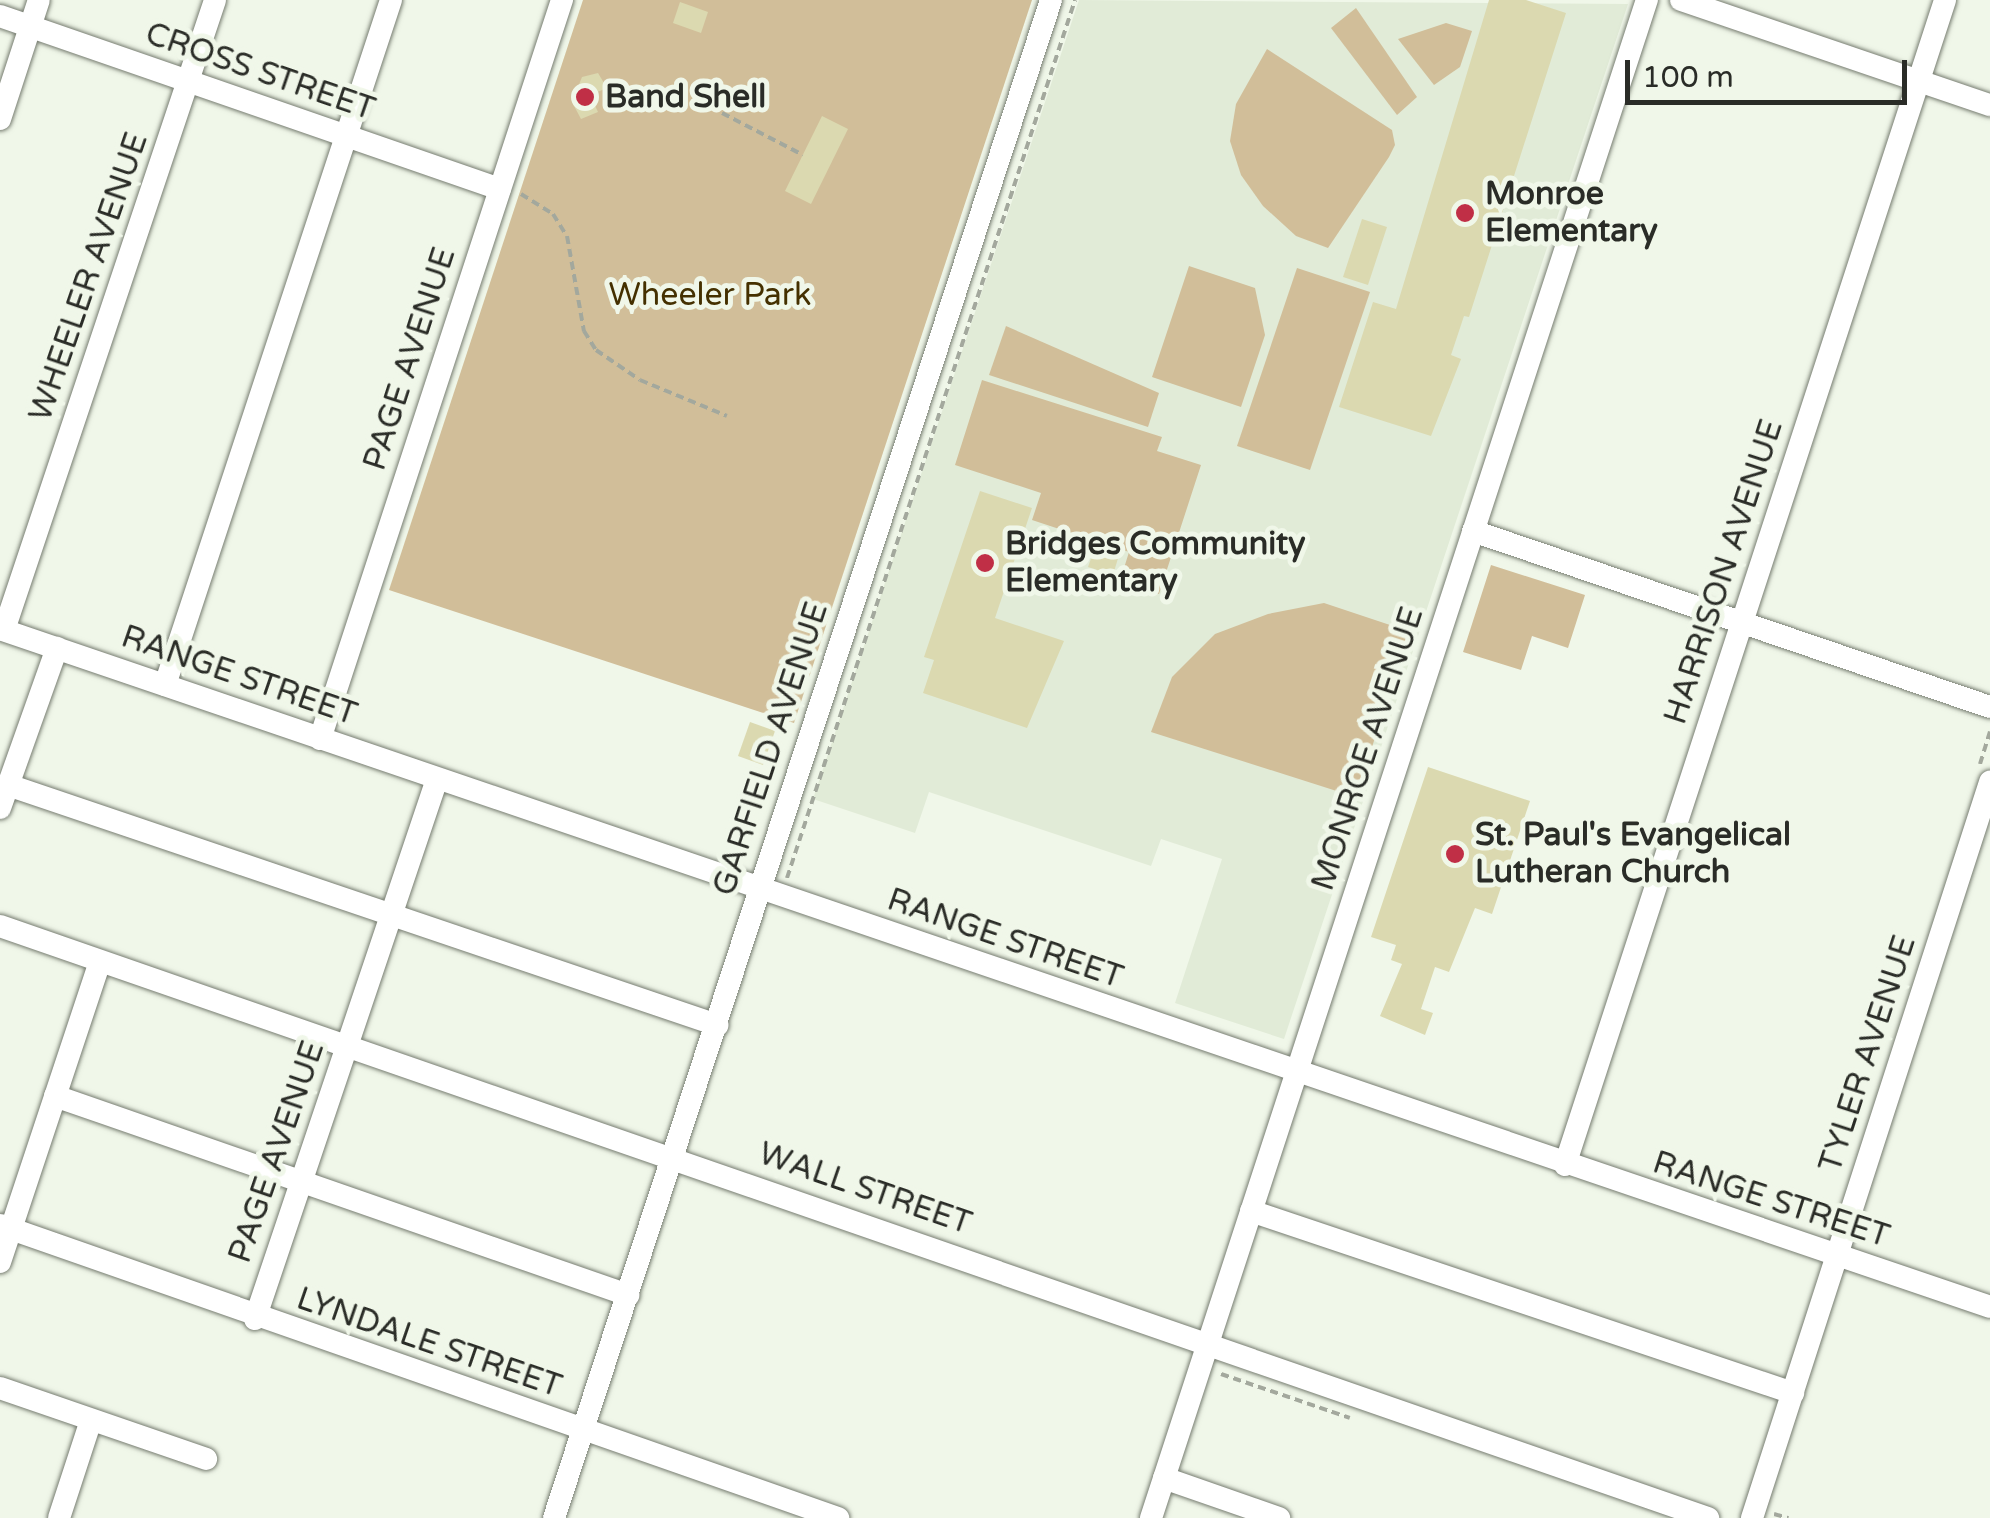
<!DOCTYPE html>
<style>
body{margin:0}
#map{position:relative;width:1990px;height:1518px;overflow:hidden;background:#f0f7e9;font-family:"Varela Round",sans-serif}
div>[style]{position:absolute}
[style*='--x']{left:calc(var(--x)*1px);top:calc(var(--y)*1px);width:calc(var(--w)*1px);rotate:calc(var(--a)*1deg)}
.built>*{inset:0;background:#e1ebd7}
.green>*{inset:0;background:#d1be99}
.building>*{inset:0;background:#dbd9b0}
.path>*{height:4px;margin-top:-2px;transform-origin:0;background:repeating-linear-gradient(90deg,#a3a89d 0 8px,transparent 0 13px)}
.roads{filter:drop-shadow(0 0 2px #767c70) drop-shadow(0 0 2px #767c70)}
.minor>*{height:22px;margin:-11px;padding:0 11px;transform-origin:11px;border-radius:11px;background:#fff}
.dots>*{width:28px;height:28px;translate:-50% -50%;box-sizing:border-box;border:5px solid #f0f7e9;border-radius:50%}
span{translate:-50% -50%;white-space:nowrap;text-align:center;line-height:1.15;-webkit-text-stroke:10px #f0f7e9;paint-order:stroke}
.street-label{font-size:32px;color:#2a2c27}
.poi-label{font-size:32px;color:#2a2c27;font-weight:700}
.left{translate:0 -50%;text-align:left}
.park-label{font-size:32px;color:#443000}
.scale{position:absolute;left:1625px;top:60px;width:282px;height:45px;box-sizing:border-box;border:5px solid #2a2c27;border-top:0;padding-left:12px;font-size:30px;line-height:35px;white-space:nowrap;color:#2a2c27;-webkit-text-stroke:8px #f0f7e9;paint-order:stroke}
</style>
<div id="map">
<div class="built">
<i style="clip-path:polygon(1079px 0,1628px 4px,1284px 1039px,1175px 1003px,1222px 859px,1161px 839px,1151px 866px,929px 792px,915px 833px,813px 799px)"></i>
</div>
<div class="green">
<i style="clip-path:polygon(583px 0,1032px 0,794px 723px,389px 590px)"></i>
<i style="clip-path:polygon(1356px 8px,1417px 97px,1397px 115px,1331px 28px)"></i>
<i style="clip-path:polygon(1446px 23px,1472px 31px,1460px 67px,1434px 85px,1398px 39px)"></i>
<i style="clip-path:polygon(1267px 49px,1392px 130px,1395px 145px,1389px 157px,1328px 248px,1296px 236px,1263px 206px,1241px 175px,1230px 141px,1236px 104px)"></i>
<i style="clip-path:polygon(1189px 266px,1255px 288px,1265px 335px,1241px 407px,1152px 377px)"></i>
<i style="clip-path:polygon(1297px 268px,1370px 292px,1310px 470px,1237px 446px)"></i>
<i style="clip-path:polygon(1006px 326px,1159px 393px,1148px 427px,989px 375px)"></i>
<i style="clip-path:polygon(982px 380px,1162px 437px,1157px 451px,1201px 465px,1159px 594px,1120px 581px,1129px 552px,1032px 520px,1041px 493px,955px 465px)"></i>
<i style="clip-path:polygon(1491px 565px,1585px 595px,1568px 648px,1532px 636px,1521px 670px,1463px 652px)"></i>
<i style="clip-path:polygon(1324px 603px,1408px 631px,1360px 786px,1346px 794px,1151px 732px,1172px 677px,1215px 634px,1268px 614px)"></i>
</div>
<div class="building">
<i style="clip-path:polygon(1489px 0,1526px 0,1566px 13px,1469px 317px,1464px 316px,1451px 355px,1461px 359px,1431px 436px,1339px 407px,1373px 302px,1396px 309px)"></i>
<i style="clip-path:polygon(680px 2px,708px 12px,701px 33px,673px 23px)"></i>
<i style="clip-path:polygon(598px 73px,607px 88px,590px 95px,598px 112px,581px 119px,572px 102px,582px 77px)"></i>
<i style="clip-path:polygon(822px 116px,848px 129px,811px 204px,785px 191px)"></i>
<i style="clip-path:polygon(1362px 219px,1387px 227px,1368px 285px,1343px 277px)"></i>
<i style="clip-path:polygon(980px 491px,1032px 508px,995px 618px,1064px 641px,1027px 728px,923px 693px,934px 660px,924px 657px)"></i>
<i style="clip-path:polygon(1095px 547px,1119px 555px,1113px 575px,1088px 567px)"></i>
<i style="clip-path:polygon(750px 722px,775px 731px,763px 765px,738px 756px)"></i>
<i style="clip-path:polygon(1428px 767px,1530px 801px,1492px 914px,1475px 908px,1449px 972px,1435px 967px,1421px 1009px,1433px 1013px,1425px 1035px,1380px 1016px,1402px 964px,1391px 960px,1396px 945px,1371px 937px)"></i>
</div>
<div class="path">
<i style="--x:722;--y:113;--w:91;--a:27.4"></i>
<i style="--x:521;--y:194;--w:38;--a:32"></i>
<i style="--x:553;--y:214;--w:26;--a:58"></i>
<i style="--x:567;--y:236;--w:97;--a:79.9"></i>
<i style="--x:584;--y:331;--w:22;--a:58"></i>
<i style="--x:596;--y:350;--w:53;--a:34.3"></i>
<i style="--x:640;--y:380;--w:94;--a:22.5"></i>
<i style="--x:1980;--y:764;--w:34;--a:-73"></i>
<i style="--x:787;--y:878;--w:924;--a:-71.84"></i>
<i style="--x:1221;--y:1374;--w:136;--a:18.8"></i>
<i style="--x:1774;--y:1514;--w:15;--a:16"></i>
</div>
<div class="roads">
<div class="minor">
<i style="--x:1681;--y:0;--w:326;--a:18.8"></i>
<i style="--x:0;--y:16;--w:529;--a:19.09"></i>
<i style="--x:0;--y:119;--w:125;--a:-71.9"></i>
<i style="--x:1473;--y:531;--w:546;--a:18.8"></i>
<i style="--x:0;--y:629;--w:2102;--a:18.81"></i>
<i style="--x:4;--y:630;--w:664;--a:-71.48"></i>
<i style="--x:165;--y:685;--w:721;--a:-71.74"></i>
<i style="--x:320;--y:739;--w:778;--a:-71.87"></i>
<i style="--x:8;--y:785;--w:749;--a:18.7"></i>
<i style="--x:0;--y:808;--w:170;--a:-70.4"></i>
<i style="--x:0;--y:926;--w:1808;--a:19.12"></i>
<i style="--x:55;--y:1096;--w:607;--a:19.15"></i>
<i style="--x:1565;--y:1165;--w:1225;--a:-71.93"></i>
<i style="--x:1251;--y:1211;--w:572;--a:18.56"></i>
<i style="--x:0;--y:1225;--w:888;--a:19.27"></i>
<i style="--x:0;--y:1262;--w:316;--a:-71.6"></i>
<i style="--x:255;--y:1319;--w:570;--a:-71.37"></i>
<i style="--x:0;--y:1388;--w:218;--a:19"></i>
<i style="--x:1164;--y:1478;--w:122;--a:19.2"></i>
<i style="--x:59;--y:1518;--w:103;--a:-71.9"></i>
<i style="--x:554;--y:1518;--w:1597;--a:-71.87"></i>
<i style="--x:1151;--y:1518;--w:1597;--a:-71.91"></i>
<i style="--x:1752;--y:1518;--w:774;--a:-72.08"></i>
</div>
</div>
<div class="dots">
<i style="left:585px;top:97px;background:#c02f46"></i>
<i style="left:1465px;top:213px;background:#c02f46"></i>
<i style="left:985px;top:563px;background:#c02f46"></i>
<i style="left:1455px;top:854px;background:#c02f46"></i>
</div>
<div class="street-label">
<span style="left:260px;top:72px;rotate:19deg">CROSS STREET</span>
<span style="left:89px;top:277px;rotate:-71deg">WHEELER AVENUE</span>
<span style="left:410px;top:359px;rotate:-72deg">PAGE AVENUE</span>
<span style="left:1724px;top:572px;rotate:-72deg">HARRISON AVENUE</span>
<span style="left:239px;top:676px;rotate:19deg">RANGE STREET</span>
<span style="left:771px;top:749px;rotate:-72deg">GARFIELD AVENUE</span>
<span style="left:1368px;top:749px;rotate:-72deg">MONROE AVENUE</span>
<span style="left:1005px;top:939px;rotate:19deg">RANGE STREET</span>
<span style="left:1868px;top:1054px;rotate:-72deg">TYLER AVENUE</span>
<span style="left:277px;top:1152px;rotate:-71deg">PAGE AVENUE</span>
<span style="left:865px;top:1189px;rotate:19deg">WALL STREET</span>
<span style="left:1771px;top:1200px;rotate:18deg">RANGE STREET</span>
<span style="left:429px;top:1343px;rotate:19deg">LYNDALE STREET</span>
</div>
<div class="poi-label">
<span class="left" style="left:605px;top:97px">Band Shell</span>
<span class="left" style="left:1485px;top:213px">Monroe<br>Elementary</span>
<span class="left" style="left:1005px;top:563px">Bridges Community<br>Elementary</span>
<span class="left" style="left:1475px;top:854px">St. Paul's Evangelical<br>Lutheran Church</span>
</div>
<div class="park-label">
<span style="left:710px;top:295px">Wheeler Park</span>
</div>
<div class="scale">100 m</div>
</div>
